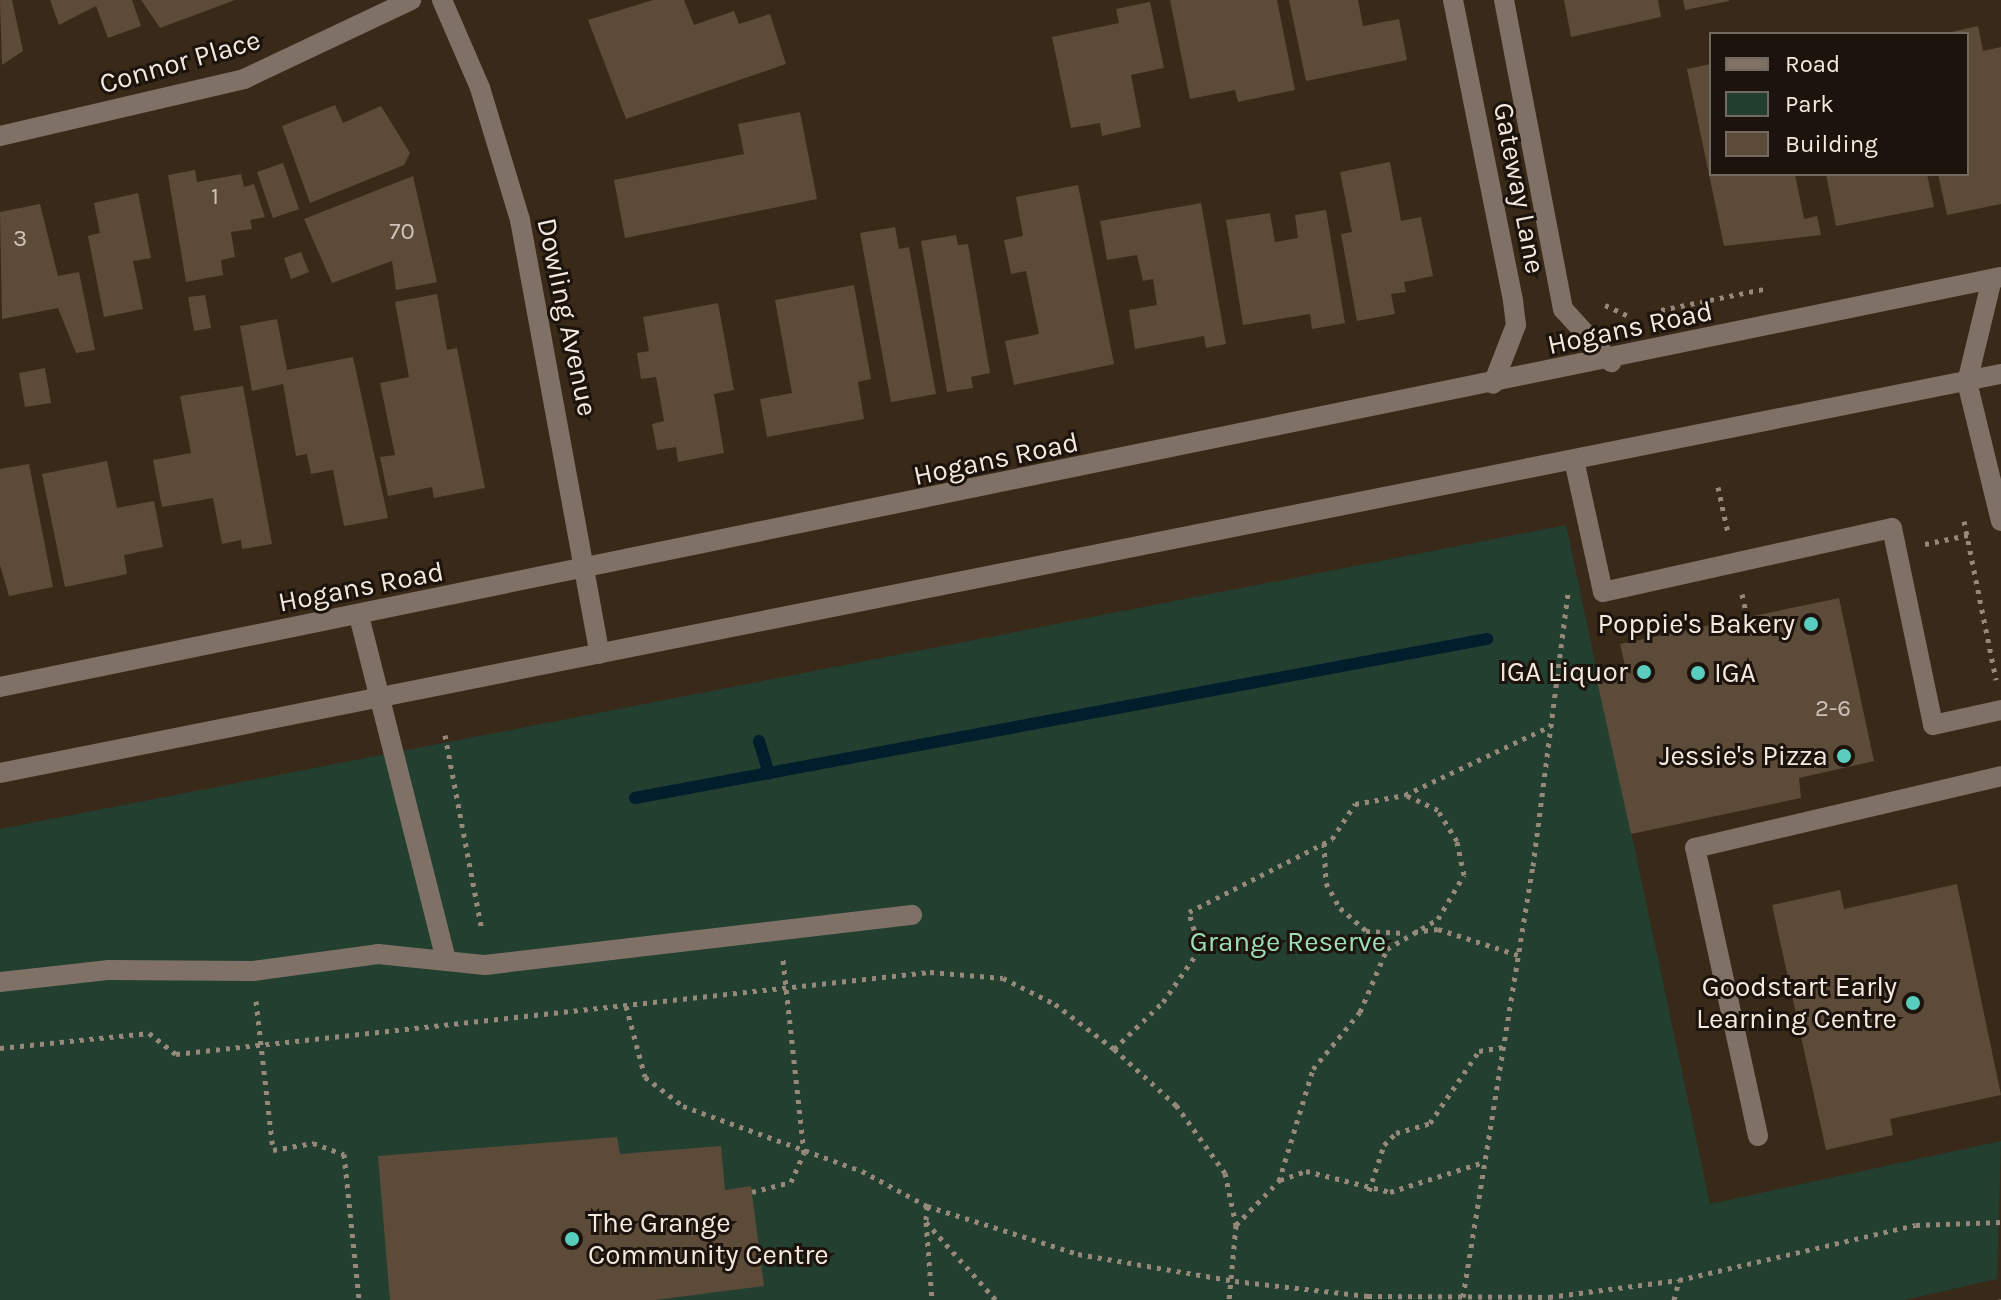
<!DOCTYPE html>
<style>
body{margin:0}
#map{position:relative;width:2001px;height:1300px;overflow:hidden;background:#392918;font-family:Karla,sans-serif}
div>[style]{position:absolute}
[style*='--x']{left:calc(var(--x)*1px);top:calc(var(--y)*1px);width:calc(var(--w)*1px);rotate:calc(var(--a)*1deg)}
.green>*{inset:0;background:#233f30}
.stream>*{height:12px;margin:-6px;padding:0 6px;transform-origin:6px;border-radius:6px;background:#021d2b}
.building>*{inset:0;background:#5d4b39}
.path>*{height:5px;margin-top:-2.5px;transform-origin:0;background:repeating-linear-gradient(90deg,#96887b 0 4px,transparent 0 10px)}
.minor>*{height:20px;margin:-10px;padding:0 10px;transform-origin:10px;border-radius:10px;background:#7f7166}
.dots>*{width:22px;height:22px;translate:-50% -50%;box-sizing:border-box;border:4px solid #1b130c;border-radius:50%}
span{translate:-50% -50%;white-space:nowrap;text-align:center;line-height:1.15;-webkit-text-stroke:6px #1b130c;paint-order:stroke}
.number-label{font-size:24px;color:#cec2b6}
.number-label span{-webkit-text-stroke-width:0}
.street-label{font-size:28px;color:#f4e9df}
.poi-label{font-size:28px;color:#f4e9df}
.right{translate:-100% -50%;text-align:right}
.left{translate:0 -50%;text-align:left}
.park-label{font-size:28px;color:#9cddb8}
.legend{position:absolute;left:1709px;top:32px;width:260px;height:144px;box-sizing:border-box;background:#1b130c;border:2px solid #726960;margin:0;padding:10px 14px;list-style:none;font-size:24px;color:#f4e9df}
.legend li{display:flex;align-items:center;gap:16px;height:40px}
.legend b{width:40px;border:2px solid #726960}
</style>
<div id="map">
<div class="green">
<i style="clip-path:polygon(1566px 525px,1710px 1204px,2001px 1141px,1997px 1279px,1904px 1300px,0 1300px,0 829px)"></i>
</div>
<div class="stream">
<i style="--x:759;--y:741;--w:34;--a:73"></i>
<i style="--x:635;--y:798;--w:867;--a:-10.57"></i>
</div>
<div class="building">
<i style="clip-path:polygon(0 0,12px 0,23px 51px,2px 65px)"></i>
<i style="clip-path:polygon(50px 0,132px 0,141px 26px,108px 38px,96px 6px,59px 25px)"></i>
<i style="clip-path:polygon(141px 0,235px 0,160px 28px)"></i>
<i style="clip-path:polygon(653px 0,684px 0,694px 25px,734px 11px,739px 24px,770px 14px,786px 64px,626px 119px,588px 20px)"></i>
<i style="clip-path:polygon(1170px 0,1277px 0,1295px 90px,1238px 102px,1235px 90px,1190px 99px)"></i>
<i style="clip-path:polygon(1289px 0,1358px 0,1363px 26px,1399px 19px,1407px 60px,1306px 81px)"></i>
<i style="clip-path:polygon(1564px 0,1658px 0,1661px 17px,1571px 37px)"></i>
<i style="clip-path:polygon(1683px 0,1729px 0,1729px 1px,1685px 10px)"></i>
<i style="clip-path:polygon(1150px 2px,1164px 68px,1131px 75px,1141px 127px,1102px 136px,1100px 123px,1071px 128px,1052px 37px,1119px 23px,1116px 9px)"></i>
<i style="clip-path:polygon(1978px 26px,1983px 51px,2001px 47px,2001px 204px,1947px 215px,1938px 174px,1967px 174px,1967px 34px,1947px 33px)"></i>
<i style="clip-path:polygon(1711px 64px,1711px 174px,1795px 174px,1804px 219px,1817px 216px,1821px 235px,1724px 246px,1687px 69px)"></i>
<i style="clip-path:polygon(335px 105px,343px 123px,381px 106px,410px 153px,404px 165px,310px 203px,282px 126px)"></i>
<i style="clip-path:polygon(800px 112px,817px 199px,625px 238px,614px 180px,744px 154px,738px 124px)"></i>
<i style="clip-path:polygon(1390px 162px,1401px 221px,1421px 217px,1433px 276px,1404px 282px,1406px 292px,1391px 294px,1395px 314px,1357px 321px,1341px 234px,1352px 232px,1340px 172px)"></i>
<i style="clip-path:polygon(283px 163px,299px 209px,273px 218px,257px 172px)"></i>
<i style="clip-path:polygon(195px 170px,197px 182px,241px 174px,244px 187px,254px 184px,265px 217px,250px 220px,252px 229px,231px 232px,235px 257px,221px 260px,223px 275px,186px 282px,168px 175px)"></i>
<i style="clip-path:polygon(1826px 174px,1927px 174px,1934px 207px,1836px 226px)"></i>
<i style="clip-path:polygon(413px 176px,437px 282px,396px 290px,392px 261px,332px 283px,304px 219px)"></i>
<i style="clip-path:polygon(1078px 185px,1114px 364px,1014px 385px,1005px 341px,1039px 334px,1026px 271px,1011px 274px,1004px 240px,1023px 236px,1016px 197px)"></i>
<i style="clip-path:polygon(138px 193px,151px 258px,133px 261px,143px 309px,104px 317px,88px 236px,100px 233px,94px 203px)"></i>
<i style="clip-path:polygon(1201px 203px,1226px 344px,1206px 348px,1204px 336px,1135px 349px,1129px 310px,1157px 305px,1153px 279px,1143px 281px,1137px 255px,1107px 260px,1100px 221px)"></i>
<i style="clip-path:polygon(40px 204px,58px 276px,79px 272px,95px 350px,76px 353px,58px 308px,2px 319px,0 212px)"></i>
<i style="clip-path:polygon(1326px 210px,1345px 323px,1312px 329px,1310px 314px,1243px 325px,1226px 220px,1270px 213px,1275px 242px,1298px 238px,1295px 215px)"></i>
<i style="clip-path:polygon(895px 227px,899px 249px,909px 247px,936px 394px,891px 402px,860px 233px)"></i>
<i style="clip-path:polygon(956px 235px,958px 245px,968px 244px,990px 373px,971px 377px,973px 388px,947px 392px,921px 241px)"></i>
<i style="clip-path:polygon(301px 252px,309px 272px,291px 279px,284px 258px)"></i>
<i style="clip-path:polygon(854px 285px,871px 379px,858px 382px,864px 419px,767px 437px,760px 399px,792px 393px,775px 300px)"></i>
<i style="clip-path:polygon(437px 294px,447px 350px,457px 348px,485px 488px,434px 498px,432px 487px,388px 496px,380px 457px,395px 455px,380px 383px,409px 377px,395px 302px)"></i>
<i style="clip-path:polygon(205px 295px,211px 328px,194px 331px,188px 297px)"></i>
<i style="clip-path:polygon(718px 303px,734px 390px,714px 394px,724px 453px,678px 462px,676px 447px,657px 450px,652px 424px,664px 421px,656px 377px,641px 379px,637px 353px,649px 351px,643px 317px)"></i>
<i style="clip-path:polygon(277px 319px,287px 370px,353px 357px,388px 518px,344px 526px,333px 470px,311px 474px,307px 454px,296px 456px,283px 384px,252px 391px,240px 326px)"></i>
<i style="clip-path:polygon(45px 368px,51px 403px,25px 407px,19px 373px)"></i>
<i style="clip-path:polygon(243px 386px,272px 544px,242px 549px,241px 540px,222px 544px,213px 498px,162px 507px,153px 460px,191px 453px,180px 396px)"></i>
<i style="clip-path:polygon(107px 461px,117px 508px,154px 501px,163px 547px,124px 555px,127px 574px,65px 587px,42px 474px)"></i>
<i style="clip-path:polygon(29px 464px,53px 587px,9px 596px,0 565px,0 469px)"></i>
<i style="clip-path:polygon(1839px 598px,1874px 761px,1799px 778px,1801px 798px,1631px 834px,1596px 676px,1626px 670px,1620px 644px)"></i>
<i style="clip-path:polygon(1957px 884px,2001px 1095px,1890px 1119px,1893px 1135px,1826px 1150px,1772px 905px,1840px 890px,1844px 909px)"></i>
<i style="clip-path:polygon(617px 1137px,620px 1154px,721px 1146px,725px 1190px,751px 1186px,764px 1286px,655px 1300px,390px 1300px,378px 1156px)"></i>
</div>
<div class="path">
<i style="--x:1605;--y:305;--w:29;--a:25"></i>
<i style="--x:1661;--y:310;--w:109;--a:-11.6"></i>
<i style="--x:1718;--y:487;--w:47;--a:77.7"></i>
<i style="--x:1964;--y:521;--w:162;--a:78.6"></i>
<i style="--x:1925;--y:544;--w:44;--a:-11.8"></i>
<i style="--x:1742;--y:594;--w:24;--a:78"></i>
<i style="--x:445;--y:735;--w:199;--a:79.3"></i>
<i style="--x:1324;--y:843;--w:40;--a:87.1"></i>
<i style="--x:1326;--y:883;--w:29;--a:61"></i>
<i style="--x:1340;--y:908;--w:35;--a:41"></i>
<i style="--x:1366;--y:931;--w:38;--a:3"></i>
<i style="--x:1414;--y:932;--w:24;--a:-7"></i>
<i style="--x:1438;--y:929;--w:84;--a:18"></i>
<i style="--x:256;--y:1001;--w:150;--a:83.5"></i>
<i style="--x:273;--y:1150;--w:41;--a:-9.9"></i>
<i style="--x:313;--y:1143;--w:33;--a:20"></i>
<i style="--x:344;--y:1154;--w:147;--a:84.1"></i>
<i style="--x:626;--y:1006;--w:73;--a:75"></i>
<i style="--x:645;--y:1077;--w:48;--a:37.3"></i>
<i style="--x:683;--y:1106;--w:190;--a:20"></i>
<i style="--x:862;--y:1171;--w:74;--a:28.3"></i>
<i style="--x:927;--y:1206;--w:158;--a:17.6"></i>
<i style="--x:1078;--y:1254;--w:159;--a:9.8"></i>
<i style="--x:1235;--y:1281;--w:134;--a:6.4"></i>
<i style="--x:1368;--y:1296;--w:181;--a:0.3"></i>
<i style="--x:1549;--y:1297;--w:131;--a:-7.5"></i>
<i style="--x:1679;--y:1280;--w:243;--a:-13.1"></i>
<i style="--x:1916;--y:1225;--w:85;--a:-2"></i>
<i style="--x:0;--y:1048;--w:150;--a:-5.7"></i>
<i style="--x:149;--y:1033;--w:34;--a:38"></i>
<i style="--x:176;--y:1054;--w:758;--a:-6.21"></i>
<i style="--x:930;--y:972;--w:73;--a:4.7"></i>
<i style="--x:1003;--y:978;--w:58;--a:26.6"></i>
<i style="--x:1055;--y:1004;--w:74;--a:37.3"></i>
<i style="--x:1114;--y:1049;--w:84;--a:42.1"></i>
<i style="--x:1176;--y:1105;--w:84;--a:54.2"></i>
<i style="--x:1225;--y:1173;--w:53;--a:78.1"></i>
<i style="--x:1236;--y:1225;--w:75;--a:95.3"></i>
<i style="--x:1114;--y:1049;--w:68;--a:-43.8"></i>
<i style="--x:1163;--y:1002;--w:65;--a:-55.1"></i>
<i style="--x:1200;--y:949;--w:39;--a:-107"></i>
<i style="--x:1189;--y:912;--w:161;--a:-27"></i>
<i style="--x:1332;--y:839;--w:42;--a:-56.7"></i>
<i style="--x:1355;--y:804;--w:51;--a:-10.2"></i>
<i style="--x:1405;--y:795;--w:161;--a:-25.4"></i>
<i style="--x:1280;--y:1180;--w:28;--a:-19"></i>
<i style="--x:1306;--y:1171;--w:87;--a:14"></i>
<i style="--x:1390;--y:1192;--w:99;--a:-17.7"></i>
<i style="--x:1369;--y:1191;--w:48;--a:-71.9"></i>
<i style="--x:1384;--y:1145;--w:17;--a:-45"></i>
<i style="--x:1396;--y:1133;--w:35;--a:-16"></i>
<i style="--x:1430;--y:1123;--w:87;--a:-55.8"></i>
<i style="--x:1479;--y:1051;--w:25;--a:-9"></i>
<i style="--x:752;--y:1192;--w:40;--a:-14.4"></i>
<i style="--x:791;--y:1182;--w:32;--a:-66"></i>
<i style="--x:804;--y:1153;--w:195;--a:-96.2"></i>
<i style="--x:927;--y:1206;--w:16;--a:94"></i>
<i style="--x:926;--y:1222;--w:105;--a:48.1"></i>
<i style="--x:926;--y:1222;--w:78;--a:85.6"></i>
<i style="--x:1236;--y:1225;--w:62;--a:-45.7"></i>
<i style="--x:1279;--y:1181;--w:117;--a:-73.1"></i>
<i style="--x:1313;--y:1069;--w:74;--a:-50.5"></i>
<i style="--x:1360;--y:1012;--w:69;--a:-66.8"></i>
<i style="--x:1387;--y:949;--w:59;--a:-30.5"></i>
<i style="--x:1438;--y:919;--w:51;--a:-59.4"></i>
<i style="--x:1464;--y:875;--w:35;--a:-102"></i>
<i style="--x:1457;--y:841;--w:36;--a:-122"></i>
<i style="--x:1438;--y:810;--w:35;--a:-155"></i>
<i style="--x:1463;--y:1297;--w:437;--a:-80.8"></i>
<i style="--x:1533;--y:866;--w:274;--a:-82.7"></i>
<i style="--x:1674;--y:1300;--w:21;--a:-76"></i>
<i style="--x:2001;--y:1300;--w:1;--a:-90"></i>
</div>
<div class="minor">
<i style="--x:442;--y:0;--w:96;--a:66.6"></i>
<i style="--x:480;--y:88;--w:138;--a:73.1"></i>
<i style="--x:520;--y:220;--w:441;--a:79.6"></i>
<i style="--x:1453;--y:0;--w:307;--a:78.7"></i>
<i style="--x:1513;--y:301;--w:24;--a:83"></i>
<i style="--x:1516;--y:325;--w:63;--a:111.3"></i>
<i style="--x:1504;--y:0;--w:315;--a:79.2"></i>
<i style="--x:1563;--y:309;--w:72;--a:47.8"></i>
<i style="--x:0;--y:136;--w:251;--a:-13.1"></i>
<i style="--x:244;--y:79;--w:185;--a:-25.3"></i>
<i style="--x:1992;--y:279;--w:106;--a:103.6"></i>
<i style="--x:1967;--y:382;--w:143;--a:76.3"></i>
<i style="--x:1574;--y:460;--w:135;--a:77.6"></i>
<i style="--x:1603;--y:592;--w:296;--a:-12.5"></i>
<i style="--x:1892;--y:528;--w:201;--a:78.2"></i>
<i style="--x:1933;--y:725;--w:70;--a:-12.4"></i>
<i style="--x:359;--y:616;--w:352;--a:75.8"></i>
<i style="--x:0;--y:687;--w:2043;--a:-11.58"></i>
<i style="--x:0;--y:773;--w:2040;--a:-11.28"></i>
<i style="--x:0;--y:982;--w:110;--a:-6.3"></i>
<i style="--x:109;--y:970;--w:144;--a:0.4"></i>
<i style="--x:253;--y:971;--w:126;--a:-7.7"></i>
<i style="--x:378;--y:954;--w:108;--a:5.9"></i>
<i style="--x:485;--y:965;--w:430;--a:-6.7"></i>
<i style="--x:1758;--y:1136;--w:295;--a:-102.3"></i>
<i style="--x:1695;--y:848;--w:314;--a:-13.2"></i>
</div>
<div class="dots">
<i style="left:1811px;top:624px;background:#59cebe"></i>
<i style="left:1644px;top:672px;background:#59cebe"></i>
<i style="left:1698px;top:673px;background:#59cebe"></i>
<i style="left:1844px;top:756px;background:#59cebe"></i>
<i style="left:1913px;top:1003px;background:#59cebe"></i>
<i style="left:572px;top:1239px;background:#59cebe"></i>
</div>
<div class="number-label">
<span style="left:215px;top:197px">1</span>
<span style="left:402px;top:232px">70</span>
<span style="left:20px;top:239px">3</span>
<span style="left:1833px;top:709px">2-6</span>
</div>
<div class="street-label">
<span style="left:180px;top:62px;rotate:-16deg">Connor Place</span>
<span style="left:1519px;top:188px;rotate:79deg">Gateway Lane</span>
<span style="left:567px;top:317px;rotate:78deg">Dowling Avenue</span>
<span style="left:1630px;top:328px;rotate:-12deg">Hogans Road</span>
<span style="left:996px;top:459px;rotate:-12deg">Hogans Road</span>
<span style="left:361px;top:587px;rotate:-11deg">Hogans Road</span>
</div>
<div class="poi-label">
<span class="right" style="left:1795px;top:624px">Poppie's Bakery</span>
<span class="right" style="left:1628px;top:672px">IGA Liquor</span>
<span class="left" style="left:1714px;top:673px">IGA</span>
<span class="right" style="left:1828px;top:756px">Jessie's Pizza</span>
<span class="right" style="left:1897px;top:1003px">Goodstart Early<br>Learning Centre</span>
<span class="left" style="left:588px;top:1239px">The Grange<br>Community Centre</span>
</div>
<div class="park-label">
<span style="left:1288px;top:942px">Grange Reserve</span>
</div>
<ul class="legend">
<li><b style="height:10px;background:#7f7166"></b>Road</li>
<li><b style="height:22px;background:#233f30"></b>Park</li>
<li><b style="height:22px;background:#5d4b39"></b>Building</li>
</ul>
</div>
